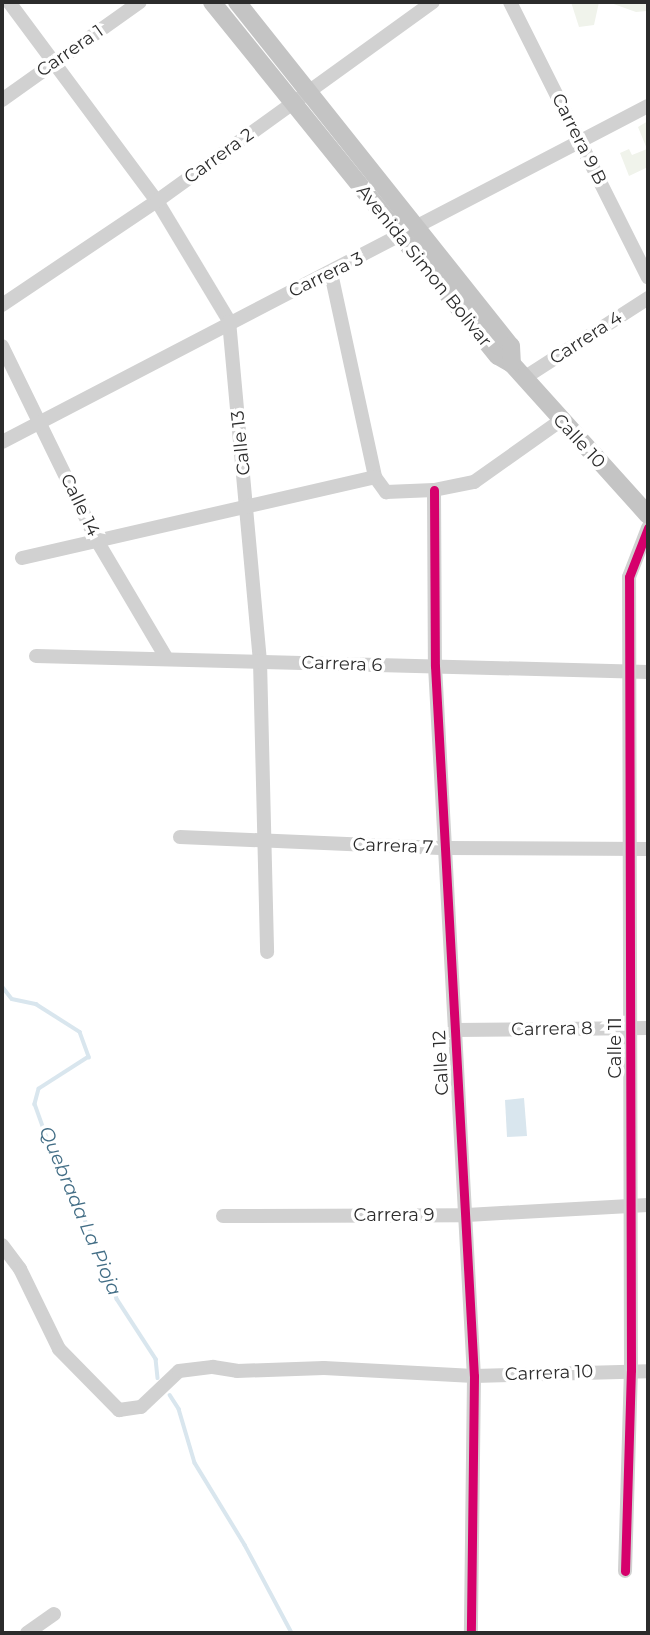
<!DOCTYPE html>
<style>
body{margin:0}
#map{position:relative;width:650px;height:1635px;overflow:hidden;background:#fff;font-family:Montserrat,sans-serif}
div>[style]{position:absolute}
[style*='--x']{left:calc(var(--x)*1px);top:calc(var(--y)*1px);width:calc(var(--w)*1px);rotate:calc(var(--a)*1deg)}
.green>*{inset:0;background:#f0f3eb}
.water>*{inset:0;background:#d9e6ee}
.stream>*{height:3.5px;margin:-1.75px;padding:0 1.75px;transform-origin:1.75px;border-radius:1.75px;background:#d9e6ee}
.minor>*{height:14px;margin:-7px;padding:0 7px;transform-origin:7px;border-radius:7px;background:#d1d1d1}
.major>*{height:18px;margin:-9px;padding:0 9px;transform-origin:9px;border-radius:9px;background:#c4c4c4}
.cycleway>*{height:9px;margin:-4.5px;padding:0 4.5px;transform-origin:4.5px;border-radius:4.5px;background:#d6006c}
span{translate:-50% -50%;white-space:nowrap;text-align:center;line-height:1.15;-webkit-text-stroke:7px #fff;paint-order:stroke}
.street-label{font-size:18px;color:#2c2c2c}
.water-label{font-size:19px;color:#436e86;font-style:italic}
.frame{position:absolute;inset:0;border:4px solid #2c2c2c;pointer-events:none}
</style>
<div id="map">
<div class="green">
<i style="clip-path:polygon(571px 2px,599px 2px,594px 25px,579px 27px)"></i>
<i style="clip-path:polygon(608px 2px,648px 2px,648px 6px,647px 11px,636px 12px)"></i>
<i style="clip-path:polygon(648px 121px,648px 167px,629px 176px,620px 153px,629px 149px,632px 155px,647px 149px,638px 127px)"></i>
</div>
<div class="water">
<i style="clip-path:polygon(524px 1098px,527px 1136px,507px 1137px,505px 1100px)"></i>
</div>
<div class="stream">
<i style="--x:2;--y:986;--w:16;--a:52"></i>
<i style="--x:12;--y:999;--w:25;--a:12"></i>
<i style="--x:36;--y:1004;--w:52;--a:32.5"></i>
<i style="--x:80;--y:1032;--w:27;--a:70"></i>
<i style="--x:89;--y:1057;--w:59;--a:147.4"></i>
<i style="--x:39;--y:1089;--w:16;--a:105"></i>
<i style="--x:35;--y:1104;--w:59;--a:70.3"></i>
<i style="--x:55;--y:1160;--w:110;--a:63.4"></i>
<i style="--x:104;--y:1258;--w:43;--a:72.4"></i>
<i style="--x:117;--y:1299;--w:72;--a:57"></i>
<i style="--x:156;--y:1359;--w:19;--a:84"></i>
<i style="--x:170;--y:1395;--w:17;--a:57"></i>
<i style="--x:179;--y:1409;--w:56;--a:73.5"></i>
<i style="--x:195;--y:1463;--w:96;--a:58.6"></i>
<i style="--x:245;--y:1545;--w:100;--a:61.9"></i>
</div>
<div class="minor">
<i style="--x:9;--y:2;--w:248;--a:53.4"></i>
<i style="--x:157;--y:201;--w:140;--a:59"></i>
<i style="--x:229;--y:321;--w:341;--a:84.8"></i>
<i style="--x:260;--y:661;--w:291;--a:88.6"></i>
<i style="--x:510;--y:2;--w:308;--a:63.4"></i>
<i style="--x:2;--y:100;--w:169;--a:-35.4"></i>
<i style="--x:331;--y:273;--w:209;--a:77.8"></i>
<i style="--x:375;--y:477;--w:19;--a:54"></i>
<i style="--x:386;--y:492;--w:48;--a:-2.4"></i>
<i style="--x:434;--y:490;--w:41;--a:-11.3"></i>
<i style="--x:474;--y:482;--w:105;--a:-35.3"></i>
<i style="--x:2;--y:305;--w:187;--a:-33.9"></i>
<i style="--x:157;--y:201;--w:340;--a:-35.8"></i>
<i style="--x:2;--y:346;--w:215;--a:64"></i>
<i style="--x:96;--y:539;--w:139;--a:59.4"></i>
<i style="--x:524;--y:378;--w:148;--a:-32.8"></i>
<i style="--x:2;--y:442;--w:728;--a:-27.48"></i>
<i style="--x:434;--y:490;--w:176;--a:89.7"></i>
<i style="--x:435;--y:666;--w:711;--a:86.86"></i>
<i style="--x:474;--y:1376;--w:257;--a:90.7"></i>
<i style="--x:22;--y:558;--w:362;--a:-12.9"></i>
<i style="--x:36;--y:656;--w:612;--a:1.5"></i>
<i style="--x:180;--y:837;--w:266;--a:2.4"></i>
<i style="--x:446;--y:848;--w:202;--a:0.3"></i>
<i style="--x:455;--y:1030;--w:193;--a:-0.6"></i>
<i style="--x:223;--y:1216;--w:244;--a:-0.2"></i>
<i style="--x:467;--y:1215;--w:181;--a:-3.2"></i>
<i style="--x:2;--y:1245;--w:30;--a:53"></i>
<i style="--x:20;--y:1269;--w:89;--a:64"></i>
<i style="--x:59;--y:1349;--w:86;--a:45.5"></i>
<i style="--x:119;--y:1410;--w:22;--a:-8"></i>
<i style="--x:141;--y:1407;--w:52;--a:-43.5"></i>
<i style="--x:179;--y:1371;--w:34;--a:-7"></i>
<i style="--x:213;--y:1367;--w:24;--a:9"></i>
<i style="--x:237;--y:1371;--w:87;--a:-2"></i>
<i style="--x:324;--y:1368;--w:150;--a:3.1"></i>
<i style="--x:474;--y:1376;--w:174;--a:-1.6"></i>
<i style="--x:625;--y:1571;--w:201;--a:-88.3"></i>
<i style="--x:631;--y:1370;--w:793;--a:-90.14"></i>
<i style="--x:629;--y:577;--w:53;--a:-68.8"></i>
<i style="--x:27;--y:1633;--w:33;--a:-35"></i>
</div>
<div class="major">
<i style="--x:212;--y:2;--w:455;--a:51.1"></i>
<i style="--x:498;--y:356;--w:16;--a:30"></i>
<i style="--x:512;--y:364;--w:203;--a:48"></i>
<i style="--x:237;--y:2;--w:440;--a:51.5"></i>
<i style="--x:511;--y:346;--w:18;--a:87"></i>
</div>
<div class="cycleway">
<i style="--x:434;--y:490;--w:176;--a:89.7"></i>
<i style="--x:435;--y:666;--w:711;--a:86.86"></i>
<i style="--x:474;--y:1376;--w:257;--a:90.7"></i>
<i style="--x:625;--y:1571;--w:201;--a:-88.3"></i>
<i style="--x:631;--y:1370;--w:793;--a:-90.14"></i>
<i style="--x:629;--y:577;--w:53;--a:-68.8"></i>
</div>
<div class="street-label">
<span style="left:70px;top:51px;rotate:-35deg">Carrera 1</span>
<span style="left:579px;top:139px;rotate:63deg">Carrera 9 B</span>
<span style="left:219px;top:156px;rotate:-36deg">Carrera 2</span>
<span style="left:424px;top:266px;rotate:51deg">Avenida Simon Bolivar</span>
<span style="left:326px;top:275px;rotate:-26deg">Carrera 3</span>
<span style="left:586px;top:338px;rotate:-33deg">Carrera 4</span>
<span style="left:579px;top:441px;rotate:47deg">Calle 10</span>
<span style="left:241px;top:443px;rotate:-96deg">Calle 13</span>
<span style="left:80px;top:505px;rotate:64deg">Calle 14</span>
<span style="left:342px;top:664px;rotate:2deg">Carrera 6</span>
<span style="left:393px;top:846px;rotate:2deg">Carrera 7</span>
<span style="left:552px;top:1029px;rotate:-1deg">Carrera 8</span>
<span style="left:615px;top:1048px;rotate:-90deg">Calle 11</span>
<span style="left:441px;top:1063px;rotate:-93deg">Calle 12</span>
<span style="left:394px;top:1215px">Carrera 9</span>
<span style="left:549px;top:1373px;rotate:-2deg">Carrera 10</span>
</div>
<div class="water-label">
<span style="left:80px;top:1211px;rotate:67deg">Quebrada La Pioja</span>
</div>
<div class="frame"></div>
</div>
